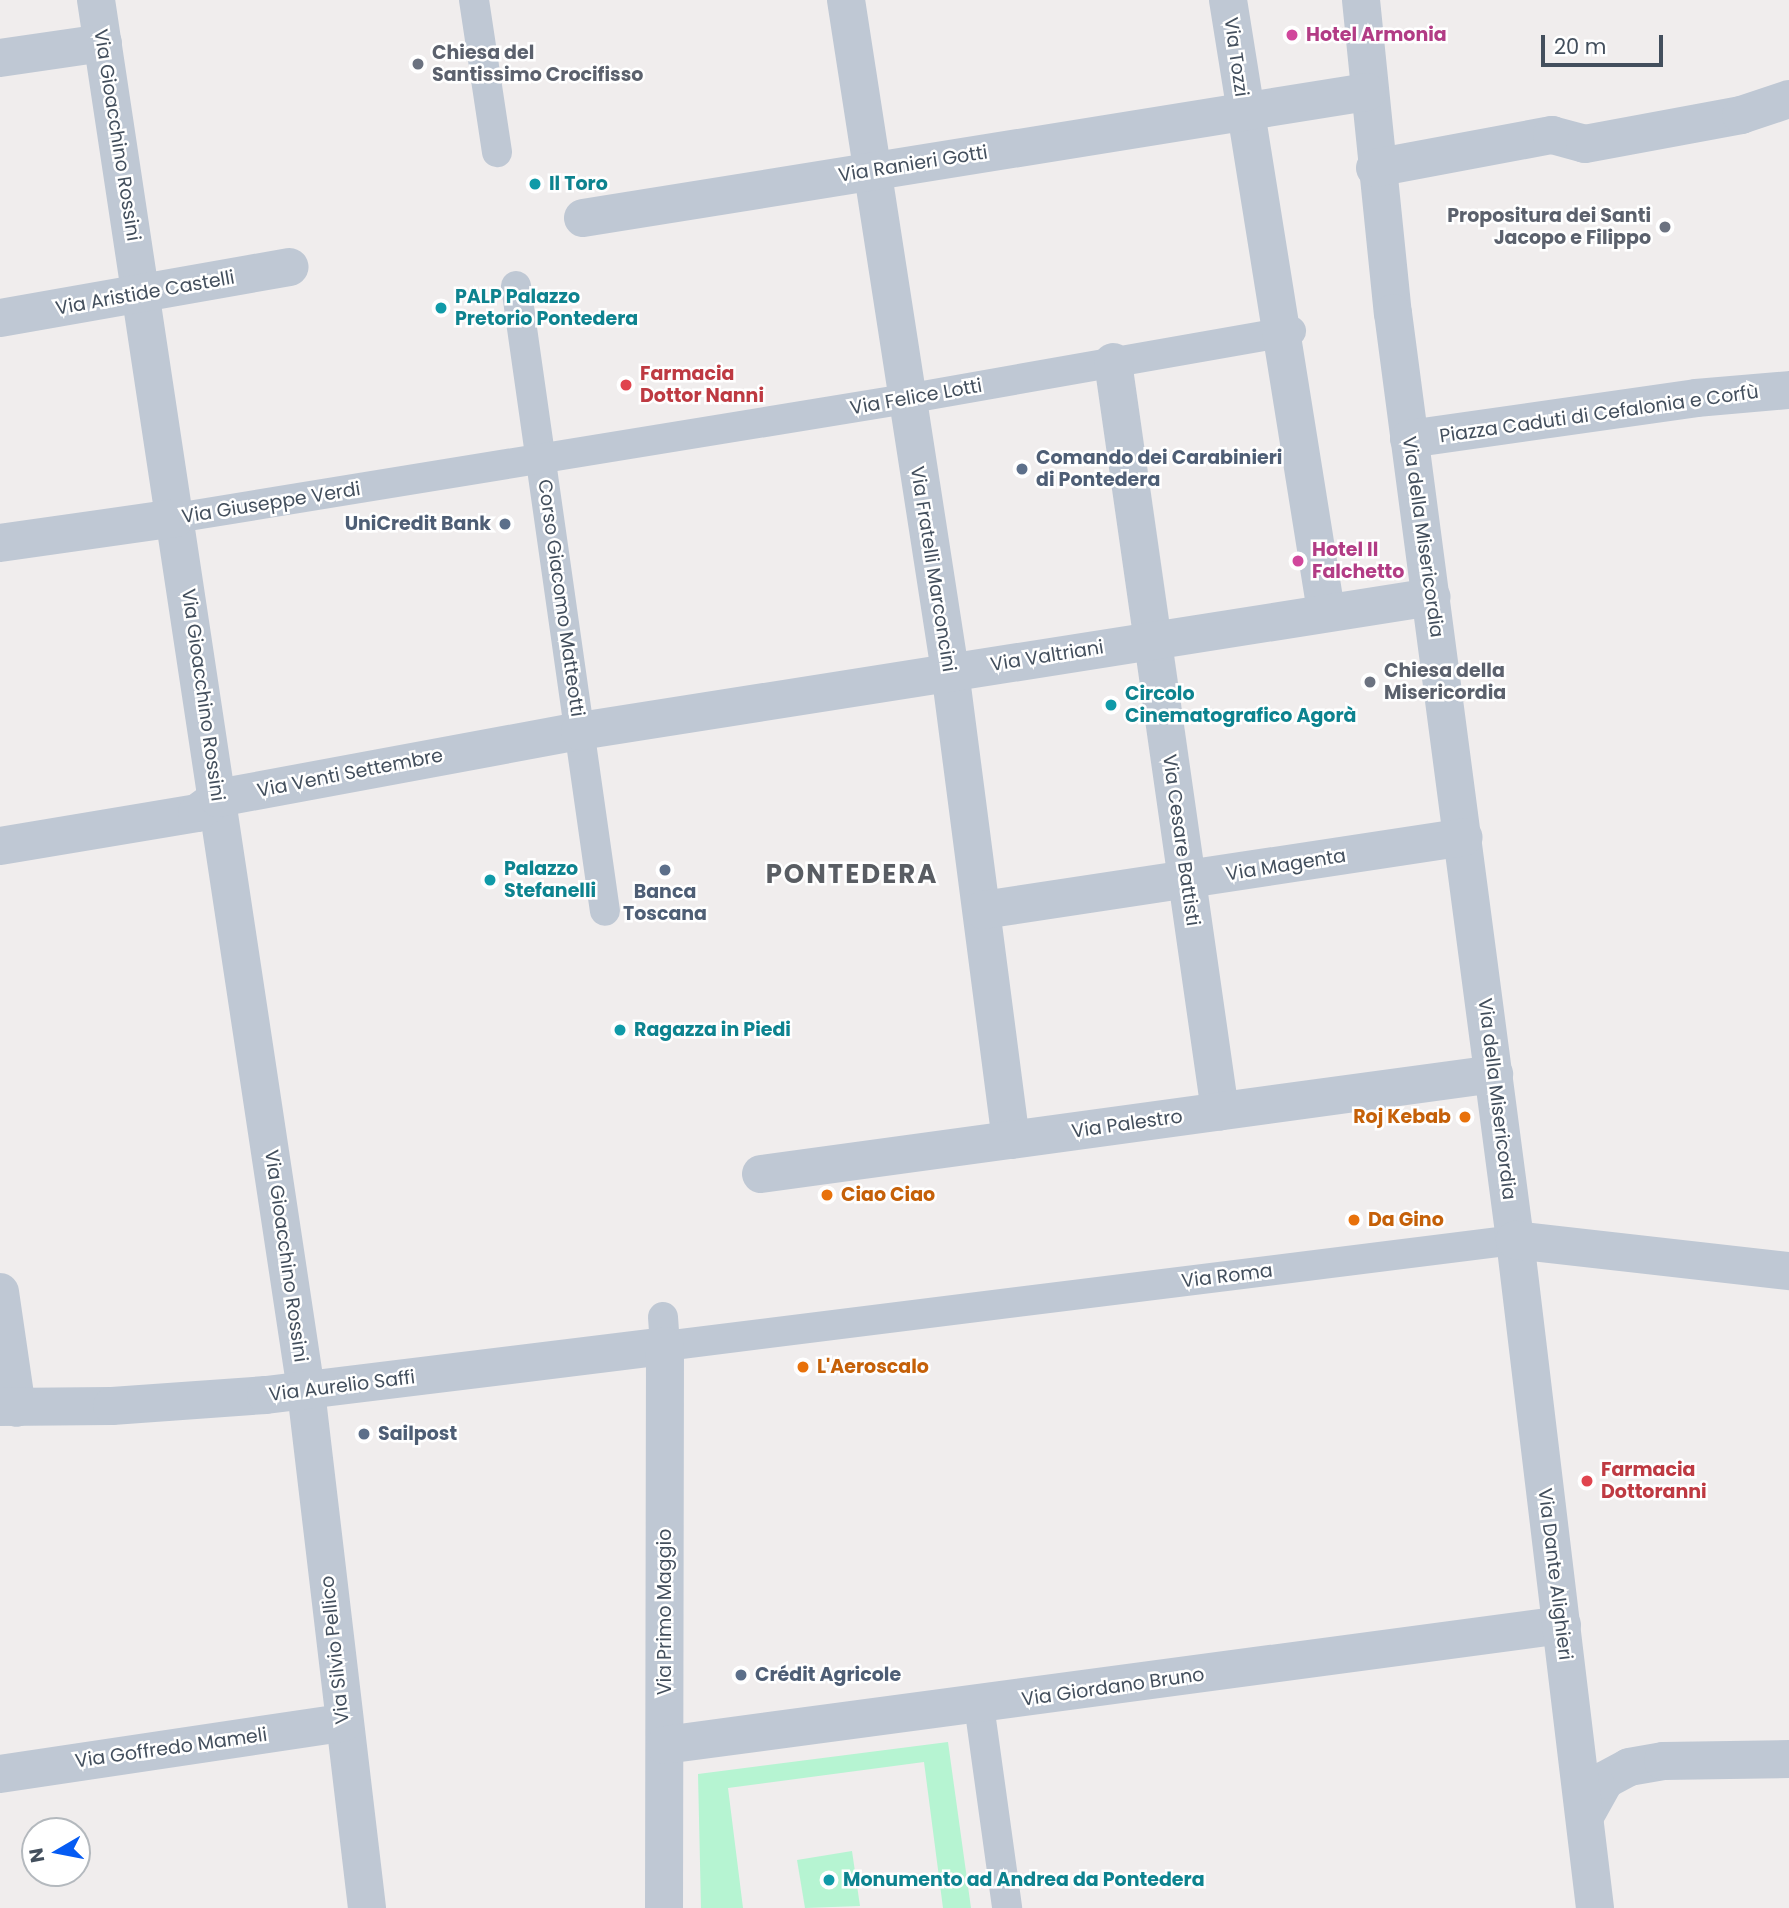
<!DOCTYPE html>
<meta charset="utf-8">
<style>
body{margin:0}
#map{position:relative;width:1789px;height:1908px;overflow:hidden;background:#f0eded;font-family:Poppins,sans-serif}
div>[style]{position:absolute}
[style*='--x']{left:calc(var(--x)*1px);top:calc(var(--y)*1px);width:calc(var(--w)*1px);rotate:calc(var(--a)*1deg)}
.green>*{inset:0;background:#b6f4d2}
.pedestrian>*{height:30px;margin:-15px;padding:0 15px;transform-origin:15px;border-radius:15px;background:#bfc8d4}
.minor>*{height:38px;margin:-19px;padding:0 19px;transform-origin:19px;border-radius:19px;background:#bfc8d4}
.tertiary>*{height:38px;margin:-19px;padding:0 19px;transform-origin:19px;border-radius:19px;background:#bfc8d4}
.dots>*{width:19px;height:19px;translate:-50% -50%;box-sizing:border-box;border:4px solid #fff;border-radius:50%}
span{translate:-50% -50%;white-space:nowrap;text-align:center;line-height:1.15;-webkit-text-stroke:5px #fff;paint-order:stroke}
.hotel-label{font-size:19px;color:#b23c85;font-weight:700}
.left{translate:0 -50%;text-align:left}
.worship-label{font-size:19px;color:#5b616d;font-weight:700}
.right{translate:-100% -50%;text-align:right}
.street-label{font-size:19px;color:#434f5d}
.culture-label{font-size:19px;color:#0d838f;font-weight:700}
.health-label{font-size:19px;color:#be3a42;font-weight:700}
.service-label{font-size:19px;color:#4e5e75;font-weight:700}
.food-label{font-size:19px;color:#c56008;font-weight:700}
.district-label{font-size:26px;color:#595d63;font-weight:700;letter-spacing:2px}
.north{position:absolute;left:21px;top:1817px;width:70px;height:70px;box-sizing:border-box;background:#fff;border:2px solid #b4b9be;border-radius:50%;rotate:260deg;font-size:19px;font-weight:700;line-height:28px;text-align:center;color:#434f5d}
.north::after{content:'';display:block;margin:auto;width:24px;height:32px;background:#055bf3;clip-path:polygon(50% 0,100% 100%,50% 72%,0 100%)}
.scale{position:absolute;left:1541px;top:35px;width:122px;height:32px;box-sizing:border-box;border:4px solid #434f5d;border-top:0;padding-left:9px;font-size:21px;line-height:24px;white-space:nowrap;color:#434f5d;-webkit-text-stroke:5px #fff;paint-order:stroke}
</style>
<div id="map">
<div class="green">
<i style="clip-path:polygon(948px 1742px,971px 1908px,943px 1908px,924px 1762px,728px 1788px,743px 1908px,701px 1908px,698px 1774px)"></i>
<i style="clip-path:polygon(852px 1851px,860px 1906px,805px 1908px,797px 1860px)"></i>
</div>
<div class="pedestrian">
<i style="--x:474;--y:0;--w:154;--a:81.4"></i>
<i style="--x:516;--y:286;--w:631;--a:81.9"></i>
<i style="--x:176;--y:518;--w:740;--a:-9.26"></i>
<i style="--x:906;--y:399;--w:391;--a:-10"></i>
<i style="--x:663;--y:1317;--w:29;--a:86"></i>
<i style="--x:665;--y:1346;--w:857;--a:-7.11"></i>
<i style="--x:979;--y:1705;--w:205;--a:82.1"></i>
</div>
<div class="minor">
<i style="--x:96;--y:0;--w:1407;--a:81.41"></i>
<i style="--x:306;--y:1391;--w:521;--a:83.27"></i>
<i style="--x:846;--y:0;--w:679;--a:81.19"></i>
<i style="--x:950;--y:671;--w:473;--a:82.6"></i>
<i style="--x:1228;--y:0;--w:619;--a:80.89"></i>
<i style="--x:1361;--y:0;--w:315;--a:84.2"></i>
<i style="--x:1393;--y:313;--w:935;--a:82.5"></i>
<i style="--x:0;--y:58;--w:104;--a:-8.3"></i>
<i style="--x:1375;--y:168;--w:180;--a:-10.6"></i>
<i style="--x:1552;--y:135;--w:34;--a:15"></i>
<i style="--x:1585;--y:144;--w:159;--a:-10.5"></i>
<i style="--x:1741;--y:115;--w:51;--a:-18.4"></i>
<i style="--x:583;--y:218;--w:794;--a:-9.13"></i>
<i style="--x:0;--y:318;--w:294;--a:-10"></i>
<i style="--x:1113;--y:362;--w:757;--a:81.87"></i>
<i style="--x:1409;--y:439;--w:290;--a:-8.1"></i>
<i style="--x:1696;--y:398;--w:93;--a:-4.9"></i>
<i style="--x:0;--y:543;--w:178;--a:-8.1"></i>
<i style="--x:0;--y:846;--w:200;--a:-9.5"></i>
<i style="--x:197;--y:813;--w:26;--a:-36"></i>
<i style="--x:218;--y:798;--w:368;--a:-10.5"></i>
<i style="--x:580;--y:731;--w:862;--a:-8.94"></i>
<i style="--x:983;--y:910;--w:486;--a:-8.6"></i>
<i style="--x:761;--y:1174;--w:740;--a:-7.77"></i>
<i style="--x:0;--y:1292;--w:117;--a:81.7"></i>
<i style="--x:0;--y:1407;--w:112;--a:-0.5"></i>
<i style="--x:112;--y:1406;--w:154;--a:-4.1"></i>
<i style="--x:266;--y:1395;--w:402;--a:-7"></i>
<i style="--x:665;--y:1346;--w:562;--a:90.1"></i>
<i style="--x:665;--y:1745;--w:905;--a:-7.62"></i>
<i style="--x:0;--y:1774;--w:347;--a:-8.5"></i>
</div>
<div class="tertiary">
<i style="--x:1585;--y:1816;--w:41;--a:-60.9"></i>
<i style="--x:1605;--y:1780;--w:27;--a:-28"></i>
<i style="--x:1629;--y:1767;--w:35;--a:-10"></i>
<i style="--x:1663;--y:1761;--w:126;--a:-0.9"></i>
<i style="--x:1595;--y:1908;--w:673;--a:-96.83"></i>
<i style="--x:1515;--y:1240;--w:276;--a:6.5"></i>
</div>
<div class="dots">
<i style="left:1292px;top:35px;background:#d1479c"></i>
<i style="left:418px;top:64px;background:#6b7280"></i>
<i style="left:535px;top:184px;background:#0f9aa8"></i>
<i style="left:1665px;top:227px;background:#6b7280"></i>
<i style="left:441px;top:308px;background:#0f9aa8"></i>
<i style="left:626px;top:385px;background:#e0444e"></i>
<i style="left:1022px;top:469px;background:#5c6f8a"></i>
<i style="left:505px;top:524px;background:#5c6f8a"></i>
<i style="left:1298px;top:561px;background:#d1479c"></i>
<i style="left:1370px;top:682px;background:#6b7280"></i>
<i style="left:1111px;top:705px;background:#0f9aa8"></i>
<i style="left:665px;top:870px;background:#5c6f8a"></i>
<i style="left:490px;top:880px;background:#0f9aa8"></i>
<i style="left:620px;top:1030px;background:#0f9aa8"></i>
<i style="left:1465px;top:1117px;background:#e8710a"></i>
<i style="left:827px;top:1195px;background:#e8710a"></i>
<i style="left:1354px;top:1220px;background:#e8710a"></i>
<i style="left:803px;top:1367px;background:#e8710a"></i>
<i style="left:364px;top:1434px;background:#5c6f8a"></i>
<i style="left:1587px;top:1481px;background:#e0444e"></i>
<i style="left:741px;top:1675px;background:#5c6f8a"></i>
<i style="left:829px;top:1880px;background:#0f9aa8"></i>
</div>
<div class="hotel-label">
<span class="left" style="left:1306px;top:35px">Hotel Armonia</span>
<span class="left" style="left:1312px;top:561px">Hotel Il<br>Falchetto</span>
</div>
<div class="worship-label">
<span class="left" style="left:432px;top:64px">Chiesa del<br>Santissimo Crocifisso</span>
<span class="right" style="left:1651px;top:227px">Propositura dei Santi<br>Jacopo e Filippo</span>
<span class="left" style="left:1384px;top:682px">Chiesa della<br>Misericordia</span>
</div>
<div class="street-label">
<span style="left:1236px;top:57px;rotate:82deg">Via Tozzi</span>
<span style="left:117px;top:135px;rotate:81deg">Via Gioacchino Rossini</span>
<span style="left:913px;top:164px;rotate:-9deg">Via Ranieri Gotti</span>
<span style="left:145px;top:293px;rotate:-10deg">Via Aristide Castelli</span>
<span style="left:916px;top:397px;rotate:-10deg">Via Felice Lotti</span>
<span style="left:1599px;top:414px;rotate:-8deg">Piazza Caduti di Cefalonia e Corfù</span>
<span style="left:271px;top:503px;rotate:-9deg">Via Giuseppe Verdi</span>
<span style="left:1423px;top:537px;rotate:82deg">Via della Misericordia</span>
<span style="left:933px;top:569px;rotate:81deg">Via Fratelli Marconcini</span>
<span style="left:561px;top:598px;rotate:82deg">Corso Giacomo Matteotti</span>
<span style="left:1047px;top:656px;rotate:-9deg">Via Valtriani</span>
<span style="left:203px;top:695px;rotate:82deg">Via Gioacchino Rossini</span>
<span style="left:350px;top:773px;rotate:-11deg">Via Venti Settembre</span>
<span style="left:1181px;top:840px;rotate:82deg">Via Cesare Battisti</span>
<span style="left:1286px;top:865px;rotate:-9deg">Via Magenta</span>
<span style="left:1497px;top:1099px;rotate:83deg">Via della Misericordia</span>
<span style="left:1127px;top:1124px;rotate:-8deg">Via Palestro</span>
<span style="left:286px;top:1256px;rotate:82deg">Via Gioacchino Rossini</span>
<span style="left:1227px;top:1276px;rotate:-7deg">Via Roma</span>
<span style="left:342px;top:1386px;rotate:-7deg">Via Aurelio Saffi</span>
<span style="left:1555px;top:1574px;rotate:83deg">Via Dante Alighieri</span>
<span style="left:665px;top:1612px;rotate:-90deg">Via Primo Maggio</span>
<span style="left:335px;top:1650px;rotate:-96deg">Via Silvio Pellico</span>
<span style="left:1113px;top:1687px;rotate:-8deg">Via Giordano Bruno</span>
<span style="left:171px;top:1748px;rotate:-8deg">Via Goffredo Mameli</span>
</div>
<div class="culture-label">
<span class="left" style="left:549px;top:184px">Il Toro</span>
<span class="left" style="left:455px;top:308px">PALP Palazzo<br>Pretorio Pontedera</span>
<span class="left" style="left:1125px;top:705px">Circolo<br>Cinematografico Agorà</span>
<span class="left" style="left:504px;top:880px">Palazzo<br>Stefanelli</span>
<span class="left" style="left:634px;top:1030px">Ragazza in Piedi</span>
<span class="left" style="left:843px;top:1880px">Monumento ad Andrea da Pontedera</span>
</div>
<div class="health-label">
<span class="left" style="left:640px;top:385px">Farmacia<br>Dottor Nanni</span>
<span class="left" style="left:1601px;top:1481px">Farmacia<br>Dottoranni</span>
</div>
<div class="service-label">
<span class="left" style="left:1036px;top:469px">Comando dei Carabinieri<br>di Pontedera</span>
<span class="right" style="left:491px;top:524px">UniCredit Bank</span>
<span style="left:665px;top:903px">Banca<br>Toscana</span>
<span class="left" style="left:378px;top:1434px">Sailpost</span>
<span class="left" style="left:755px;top:1675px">Crédit Agricole</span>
</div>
<div class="food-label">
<span class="right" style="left:1451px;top:1117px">Roj Kebab</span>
<span class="left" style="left:841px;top:1195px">Ciao Ciao</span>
<span class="left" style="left:1368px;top:1220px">Da Gino</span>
<span class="left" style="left:817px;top:1367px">L'Aeroscalo</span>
</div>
<div class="district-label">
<span style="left:852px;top:875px">PONTEDERA</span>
</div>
<div class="north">N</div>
<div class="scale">20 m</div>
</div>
